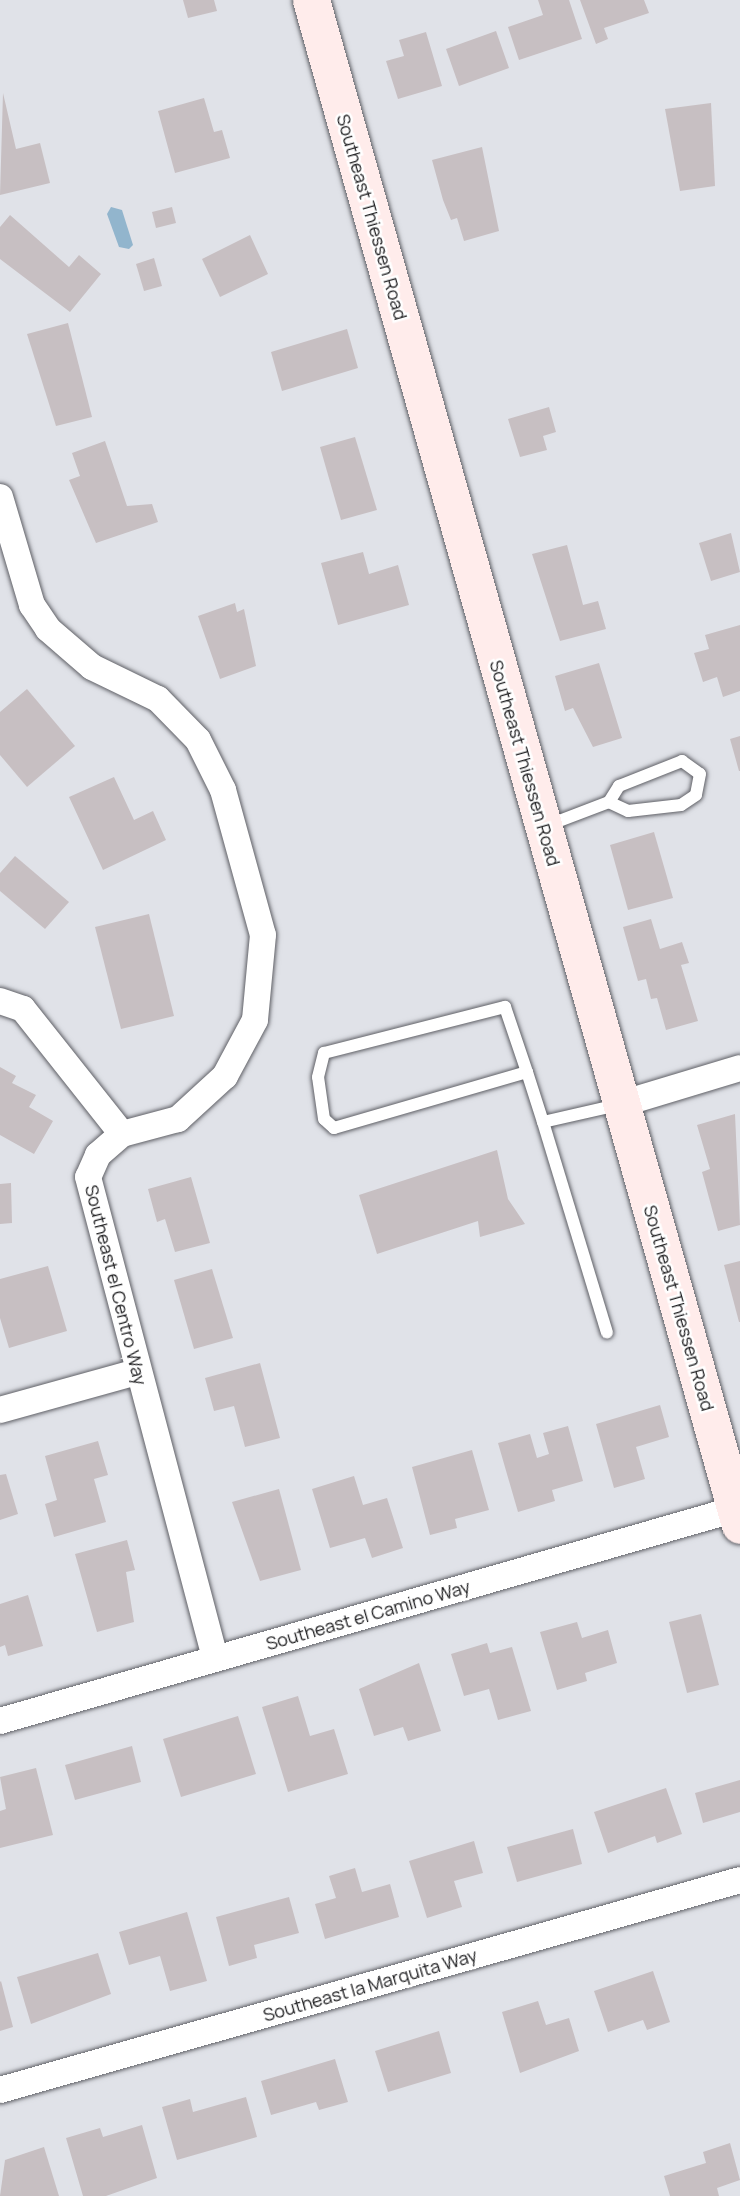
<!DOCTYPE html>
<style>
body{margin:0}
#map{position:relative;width:740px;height:2196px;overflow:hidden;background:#e0e2e8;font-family:Manrope,sans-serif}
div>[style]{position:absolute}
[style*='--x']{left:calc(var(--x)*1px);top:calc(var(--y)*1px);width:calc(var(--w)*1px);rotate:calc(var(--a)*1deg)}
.water>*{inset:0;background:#92b5cd}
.building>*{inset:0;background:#c7bfc2}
.roads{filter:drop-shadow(0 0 2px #5f6066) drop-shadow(0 0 2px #5f6066)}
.service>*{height:12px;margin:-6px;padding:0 6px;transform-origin:6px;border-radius:6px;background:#fff}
.minor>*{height:26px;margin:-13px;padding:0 13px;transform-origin:13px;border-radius:13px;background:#fff}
.secondary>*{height:37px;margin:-18.5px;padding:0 18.5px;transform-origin:18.5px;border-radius:18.5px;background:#ffeceb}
span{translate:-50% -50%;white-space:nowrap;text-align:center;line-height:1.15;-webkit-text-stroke:5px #fff;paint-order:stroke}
.street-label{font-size:18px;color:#212123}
</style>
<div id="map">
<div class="water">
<i style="clip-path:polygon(111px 207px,122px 210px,133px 245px,129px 249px,119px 247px,107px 214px)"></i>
</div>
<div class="building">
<i style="clip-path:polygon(183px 0,214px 0,217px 11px,188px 18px)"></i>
<i style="clip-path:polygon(538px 0,569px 0,582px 39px,519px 60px,508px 27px,543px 15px)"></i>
<i style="clip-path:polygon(580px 0,644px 0,649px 13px,604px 28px,608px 39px,596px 44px)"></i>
<i style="clip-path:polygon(496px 31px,509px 68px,459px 86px,446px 49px)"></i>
<i style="clip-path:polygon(426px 32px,442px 86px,398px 99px,386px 61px,404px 56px,399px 40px)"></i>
<i style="clip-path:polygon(3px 93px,16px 149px,40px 143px,50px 183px,0 195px)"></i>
<i style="clip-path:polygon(204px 98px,214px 132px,222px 130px,230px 158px,175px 173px,158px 111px)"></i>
<i style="clip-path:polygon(711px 103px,715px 186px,680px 191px,665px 109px)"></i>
<i style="clip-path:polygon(482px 147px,499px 231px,464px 241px,457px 218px,451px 220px,443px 200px,432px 160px)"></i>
<i style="clip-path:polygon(172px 207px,176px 223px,156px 228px,152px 212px)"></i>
<i style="clip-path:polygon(10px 215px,69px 267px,79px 255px,101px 274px,70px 312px,0 259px,0 227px)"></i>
<i style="clip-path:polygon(250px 235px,268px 274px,220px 297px,202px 259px)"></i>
<i style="clip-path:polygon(154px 258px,162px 286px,144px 291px,136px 264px)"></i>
<i style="clip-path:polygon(68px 323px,92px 417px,56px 426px,27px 334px)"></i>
<i style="clip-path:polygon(347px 329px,358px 368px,282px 391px,271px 352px)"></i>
<i style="clip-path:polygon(549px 407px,556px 432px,543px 436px,547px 450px,520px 457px,508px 419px)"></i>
<i style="clip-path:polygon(355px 437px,377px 510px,341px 520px,320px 447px)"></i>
<i style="clip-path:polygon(105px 441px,127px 506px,152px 504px,158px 522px,96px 543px,69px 480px,80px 476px,72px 453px)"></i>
<i style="clip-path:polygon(731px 533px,740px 572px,711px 581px,699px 543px)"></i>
<i style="clip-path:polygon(567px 545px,583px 605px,598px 601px,606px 629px,560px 641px,532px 554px)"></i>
<i style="clip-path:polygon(363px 552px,369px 574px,398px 565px,409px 605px,338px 625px,321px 563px)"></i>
<i style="clip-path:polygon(235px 603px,237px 612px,244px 609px,256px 666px,220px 679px,198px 616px)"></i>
<i style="clip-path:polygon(740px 625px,740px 691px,723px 697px,717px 677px,703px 682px,694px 653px,709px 649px,705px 635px)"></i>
<i style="clip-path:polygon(599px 663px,622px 738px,593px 747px,573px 708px,565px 711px,555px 676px)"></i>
<i style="clip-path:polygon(27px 689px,75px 746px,27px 787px,0 755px,0 712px)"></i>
<i style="clip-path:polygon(740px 736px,740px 771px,739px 771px,730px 739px)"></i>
<i style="clip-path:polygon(114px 777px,134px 820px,153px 811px,166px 840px,103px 870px,69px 797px)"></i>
<i style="clip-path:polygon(654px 832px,673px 898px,628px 910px,610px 845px)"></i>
<i style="clip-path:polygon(15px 856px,69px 902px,45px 929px,0 891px,0 873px)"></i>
<i style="clip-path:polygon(149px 914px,174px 1016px,121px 1029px,95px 927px)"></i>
<i style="clip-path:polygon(651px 919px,660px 949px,682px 942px,689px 963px,681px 965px,698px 1021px,666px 1030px,657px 998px,651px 999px,646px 979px,638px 981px,623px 927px)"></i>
<i style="clip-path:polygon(0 1067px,16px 1076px,12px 1083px,36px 1095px,29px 1107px,53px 1121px,34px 1154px,0 1135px)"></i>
<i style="clip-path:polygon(735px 1114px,740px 1225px,718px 1231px,702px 1172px,710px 1169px,697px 1125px)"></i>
<i style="clip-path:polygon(497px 1150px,508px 1199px,525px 1224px,480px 1237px,478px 1221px,377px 1254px,359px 1195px)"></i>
<i style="clip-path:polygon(191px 1177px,210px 1243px,175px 1252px,165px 1219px,157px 1222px,148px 1189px)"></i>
<i style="clip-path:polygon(11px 1183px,12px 1223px,0 1224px,0 1184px)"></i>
<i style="clip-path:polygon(740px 1261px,740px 1322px,739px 1322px,724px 1265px)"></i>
<i style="clip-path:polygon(48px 1266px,67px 1331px,9px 1348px,0 1318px,0 1279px)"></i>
<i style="clip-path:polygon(212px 1269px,233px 1338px,194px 1349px,174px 1280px)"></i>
<i style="clip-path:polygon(260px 1363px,280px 1438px,245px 1447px,234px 1406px,214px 1411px,205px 1378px)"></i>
<i style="clip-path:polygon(660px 1405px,669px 1437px,636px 1447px,645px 1479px,614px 1488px,596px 1424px)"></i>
<i style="clip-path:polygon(568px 1426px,583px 1481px,552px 1490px,555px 1501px,518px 1512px,498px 1443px,530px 1434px,537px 1458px,549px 1454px,543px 1433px)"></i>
<i style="clip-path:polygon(98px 1441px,108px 1475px,94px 1479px,106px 1522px,54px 1537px,45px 1504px,57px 1500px,45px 1456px)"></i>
<i style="clip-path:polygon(472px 1450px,489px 1510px,455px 1519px,457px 1528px,430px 1535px,412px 1467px)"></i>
<i style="clip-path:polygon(6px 1474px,18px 1514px,0 1520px,0 1475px)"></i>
<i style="clip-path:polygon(354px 1476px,363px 1505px,387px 1498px,403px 1548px,372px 1558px,365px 1538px,330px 1548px,312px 1489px)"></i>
<i style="clip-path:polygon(279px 1489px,301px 1570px,260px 1581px,232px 1502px)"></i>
<i style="clip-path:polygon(127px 1540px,135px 1570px,126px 1572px,134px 1622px,97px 1632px,75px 1554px)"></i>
<i style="clip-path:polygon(28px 1595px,43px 1646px,8px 1656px,5px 1645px,0 1647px,0 1604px)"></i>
<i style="clip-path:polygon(701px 1614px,719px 1685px,687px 1693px,669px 1622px)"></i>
<i style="clip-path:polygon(577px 1622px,582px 1638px,608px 1630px,617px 1663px,585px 1673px,587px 1681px,557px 1690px,540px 1632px)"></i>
<i style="clip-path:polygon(487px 1643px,490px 1653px,512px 1647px,531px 1711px,498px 1720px,489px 1689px,464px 1696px,451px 1654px)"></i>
<i style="clip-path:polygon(419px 1663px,441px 1731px,408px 1741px,403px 1727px,374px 1736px,359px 1689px)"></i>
<i style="clip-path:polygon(298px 1696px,310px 1736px,334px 1729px,348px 1774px,288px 1792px,262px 1707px)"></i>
<i style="clip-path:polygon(238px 1716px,256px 1774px,181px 1797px,163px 1739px)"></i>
<i style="clip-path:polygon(132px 1746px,141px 1782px,75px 1800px,65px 1765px)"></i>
<i style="clip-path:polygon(36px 1768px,53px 1835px,0 1848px,0 1811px,6px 1809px,0 1777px)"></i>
<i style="clip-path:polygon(740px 1780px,740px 1812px,703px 1823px,695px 1793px)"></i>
<i style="clip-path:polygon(666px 1788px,682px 1834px,657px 1843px,655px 1836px,608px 1853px,594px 1812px)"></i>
<i style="clip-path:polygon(573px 1829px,582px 1864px,517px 1882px,507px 1847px)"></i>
<i style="clip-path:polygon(474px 1841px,483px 1873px,454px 1881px,462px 1907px,427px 1918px,409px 1861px)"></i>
<i style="clip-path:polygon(355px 1868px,362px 1892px,390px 1884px,399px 1917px,325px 1939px,315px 1904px,336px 1898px,329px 1876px)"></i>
<i style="clip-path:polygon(289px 1897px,299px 1933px,254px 1945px,257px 1958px,229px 1966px,216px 1917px)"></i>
<i style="clip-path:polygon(187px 1912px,207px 1981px,170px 1991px,160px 1956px,129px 1965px,119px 1932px)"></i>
<i style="clip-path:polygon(98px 1953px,111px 1994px,31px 2024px,17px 1977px)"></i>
<i style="clip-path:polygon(653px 1971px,670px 2022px,647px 2030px,643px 2020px,608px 2032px,594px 1991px)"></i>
<i style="clip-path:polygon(1px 1981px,13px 2027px,0 2031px,0 1982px)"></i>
<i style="clip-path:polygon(538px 2001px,546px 2025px,569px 2018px,579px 2051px,520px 2073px,502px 2012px)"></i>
<i style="clip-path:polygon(439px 2031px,451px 2073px,388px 2092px,375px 2051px)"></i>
<i style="clip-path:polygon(335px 2059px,348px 2102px,319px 2110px,316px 2102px,271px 2115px,261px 2081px)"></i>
<i style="clip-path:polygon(246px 2097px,257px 2137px,177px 2160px,162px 2107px,190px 2099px,193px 2112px)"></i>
<i style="clip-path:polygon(142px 2125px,157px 2178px,106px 2196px,83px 2196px,66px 2138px,100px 2128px,103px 2137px)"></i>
<i style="clip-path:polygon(730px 2143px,740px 2180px,717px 2188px,719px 2196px,670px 2196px,664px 2176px,706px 2163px,703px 2152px)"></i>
<i style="clip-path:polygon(44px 2147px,59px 2196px,0 2196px,5px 2160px)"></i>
</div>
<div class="roads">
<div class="service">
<i style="--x:546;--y:826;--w:67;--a:-20.9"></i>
<i style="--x:609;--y:802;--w:19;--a:-58"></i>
<i style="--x:619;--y:786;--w:68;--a:-21.6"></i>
<i style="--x:682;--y:761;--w:22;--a:36"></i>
<i style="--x:700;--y:774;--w:21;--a:101"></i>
<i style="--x:696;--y:795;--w:18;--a:146"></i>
<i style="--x:681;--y:805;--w:53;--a:173.5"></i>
<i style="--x:628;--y:811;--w:21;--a:-155"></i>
<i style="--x:527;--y:1072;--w:201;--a:163.8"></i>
<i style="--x:334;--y:1128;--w:13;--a:-138"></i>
<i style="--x:324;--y:1119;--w:42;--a:-98.1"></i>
<i style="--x:318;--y:1077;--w:25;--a:-76"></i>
<i style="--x:324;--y:1053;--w:187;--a:-14.3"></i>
<i style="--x:505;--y:1007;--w:69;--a:71.3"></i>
<i style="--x:527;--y:1072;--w:52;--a:72.3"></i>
<i style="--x:543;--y:1122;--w:76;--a:-12.9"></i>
<i style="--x:543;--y:1122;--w:220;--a:73.1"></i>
</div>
<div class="minor">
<i style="--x:0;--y:497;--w:113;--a:73.5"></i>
<i style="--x:32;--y:605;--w:29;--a:56"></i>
<i style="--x:48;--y:629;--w:58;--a:40.8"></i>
<i style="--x:92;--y:667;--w:73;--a:25.9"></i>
<i style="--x:158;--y:699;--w:57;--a:45.7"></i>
<i style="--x:198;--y:740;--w:56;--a:63.4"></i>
<i style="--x:223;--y:790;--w:150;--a:74.6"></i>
<i style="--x:263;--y:935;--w:85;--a:95.4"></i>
<i style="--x:255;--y:1020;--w:64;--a:118.2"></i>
<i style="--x:225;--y:1076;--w:64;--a:137.5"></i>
<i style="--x:178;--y:1119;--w:58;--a:165"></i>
<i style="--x:122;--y:1134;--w:32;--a:139"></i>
<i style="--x:98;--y:1155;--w:24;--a:114"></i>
<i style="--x:88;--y:1177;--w:497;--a:75.2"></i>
<i style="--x:0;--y:1001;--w:24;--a:19"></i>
<i style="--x:23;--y:1009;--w:159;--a:51.6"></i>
<i style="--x:621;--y:1104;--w:124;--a:-16.8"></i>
<i style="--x:0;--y:1410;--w:142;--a:-15.5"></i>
<i style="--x:0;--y:1721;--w:766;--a:-16.07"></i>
<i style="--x:0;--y:2090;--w:769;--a:-15.84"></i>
</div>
<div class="secondary">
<i style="--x:311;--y:0;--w:1584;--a:74.29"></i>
</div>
</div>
<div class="street-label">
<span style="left:372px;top:217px;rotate:74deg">Southeast Thiessen Road</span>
<span style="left:525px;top:763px;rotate:74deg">Southeast Thiessen Road</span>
<span style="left:116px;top:1285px;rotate:76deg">Southeast el Centro Way</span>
<span style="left:679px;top:1308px;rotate:74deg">Southeast Thiessen Road</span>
<span style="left:368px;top:1615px;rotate:-16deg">Southeast el Camino Way</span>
<span style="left:370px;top:1985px;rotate:-16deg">Southeast la Marquita Way</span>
</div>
</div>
